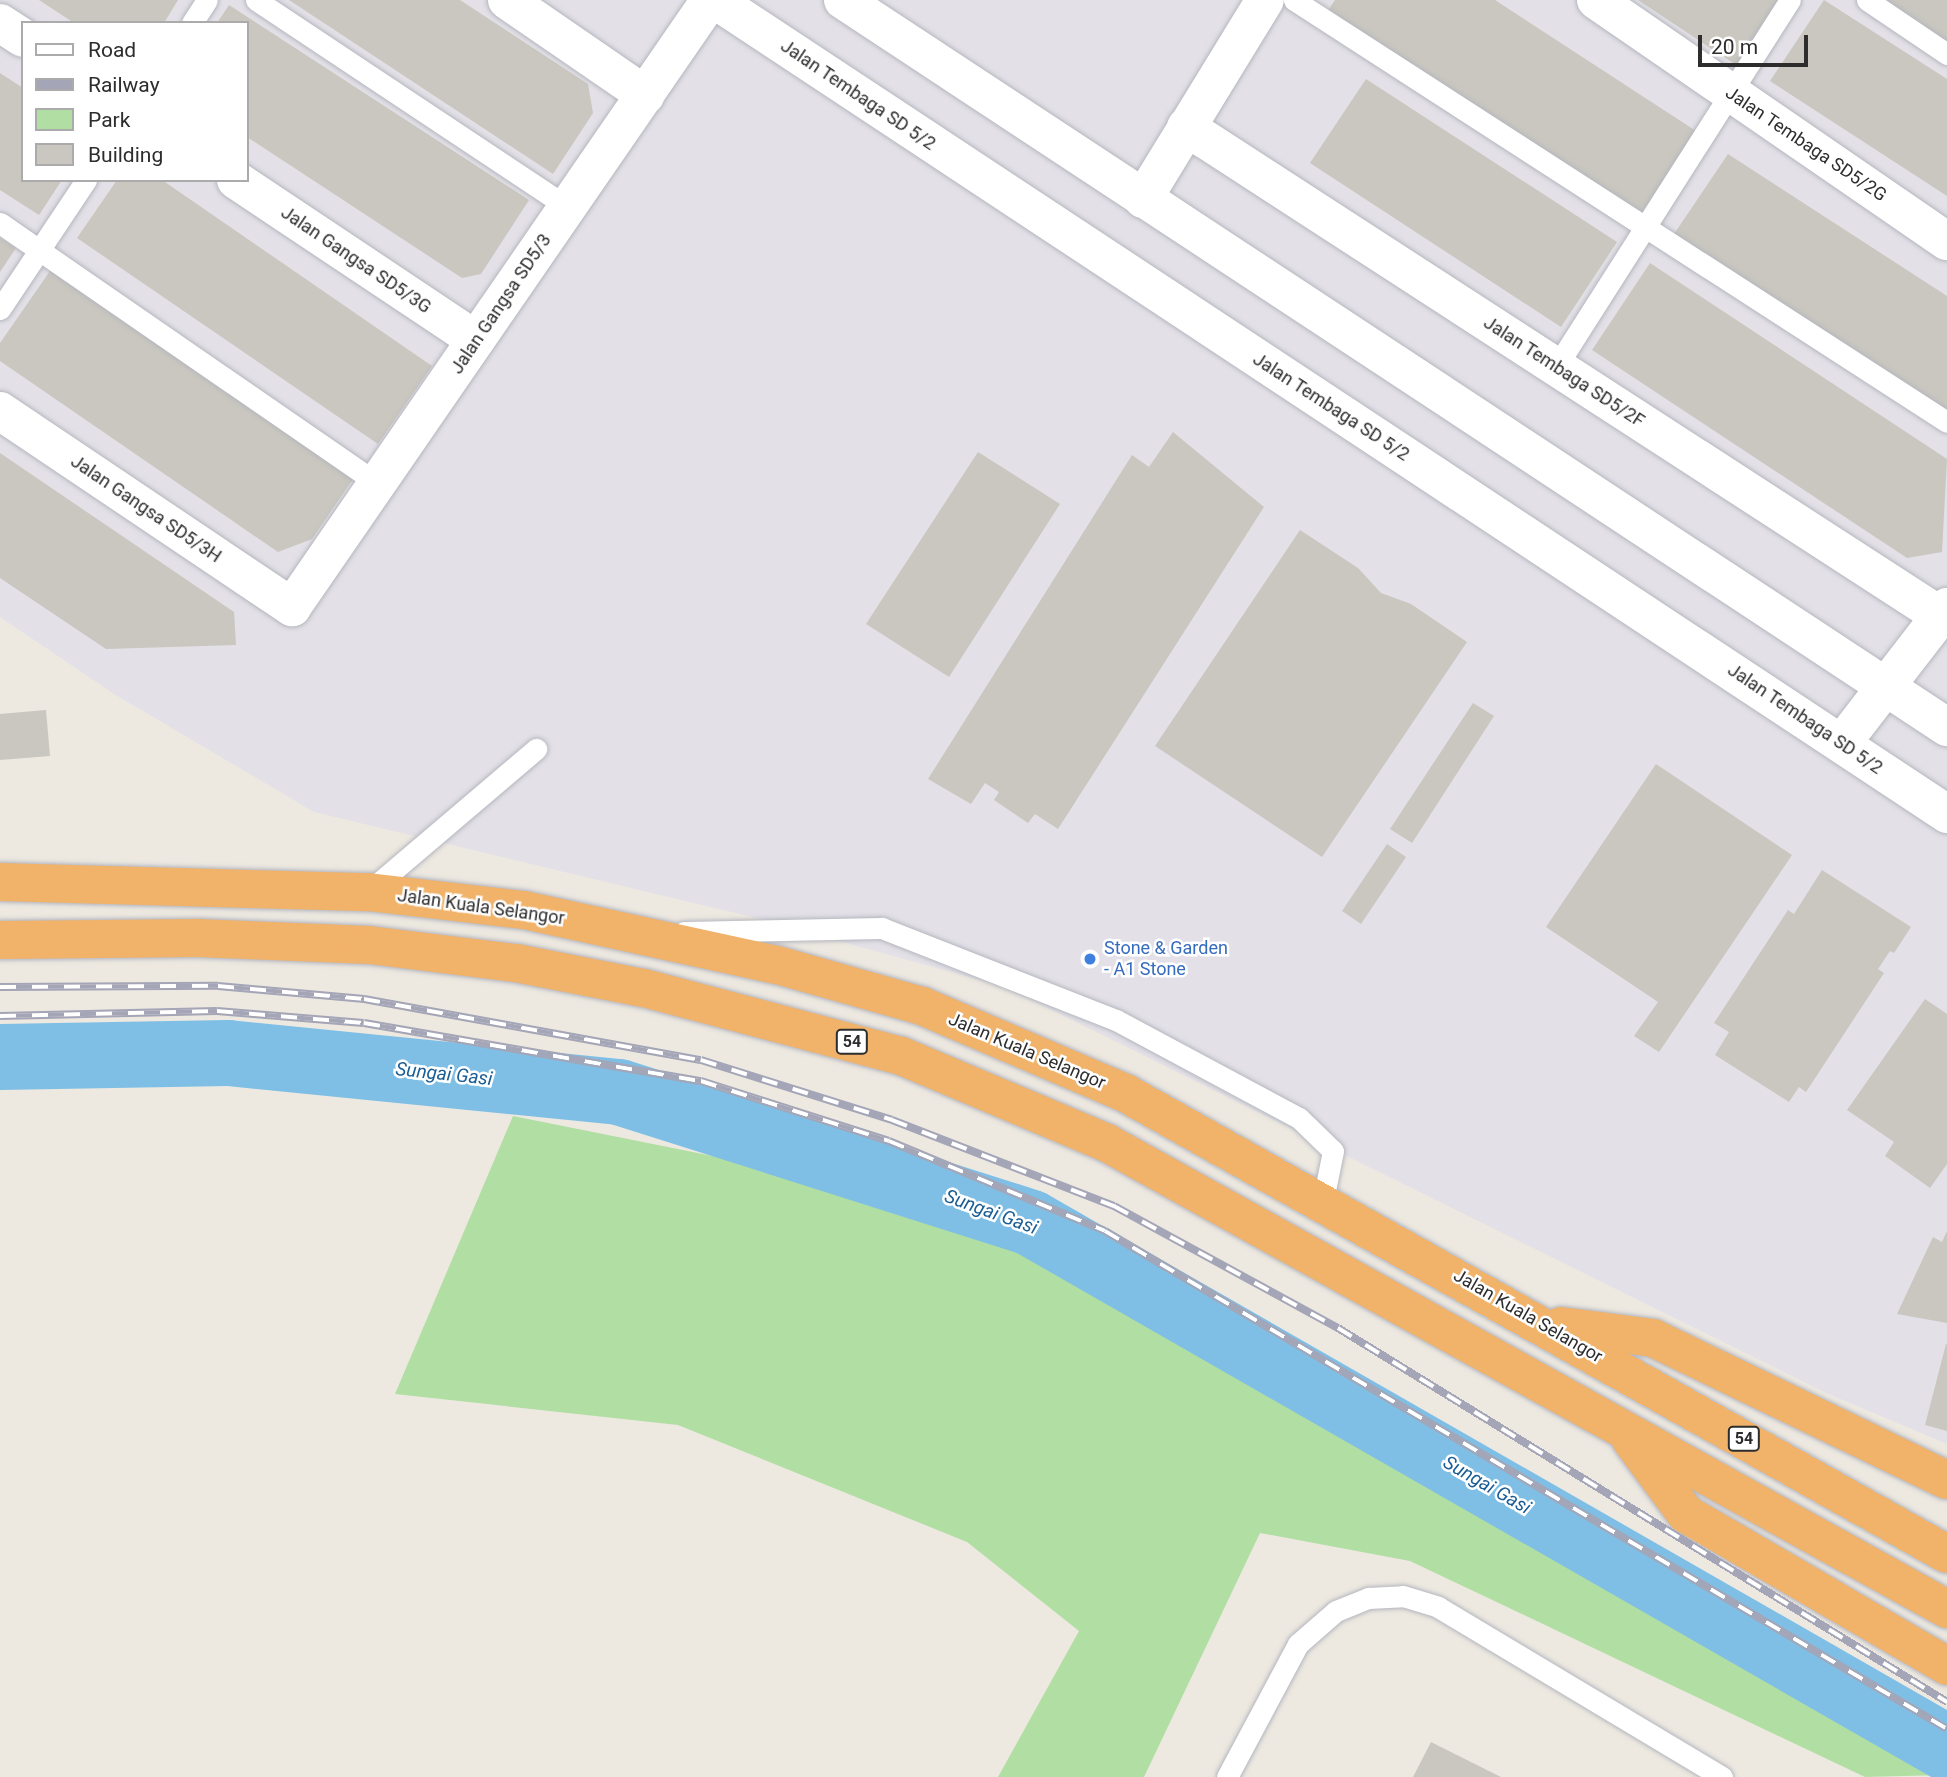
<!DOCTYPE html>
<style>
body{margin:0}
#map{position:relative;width:1947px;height:1777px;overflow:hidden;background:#ede9e1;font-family:Roboto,sans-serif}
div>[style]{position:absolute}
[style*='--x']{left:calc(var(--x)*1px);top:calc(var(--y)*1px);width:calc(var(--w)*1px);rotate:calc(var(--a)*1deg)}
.industrial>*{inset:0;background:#e3e1e7}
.green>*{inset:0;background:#b1dea3}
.river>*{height:66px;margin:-33px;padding:0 33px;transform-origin:33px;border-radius:33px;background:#7fbfe5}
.building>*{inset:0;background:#c9c7bf}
.roads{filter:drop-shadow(0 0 2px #b5b6bf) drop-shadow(0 0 2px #b5b6bf)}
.lane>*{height:21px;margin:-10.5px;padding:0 10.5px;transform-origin:10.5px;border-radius:10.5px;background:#fff}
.street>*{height:38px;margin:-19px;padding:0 19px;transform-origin:19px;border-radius:19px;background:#fff}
.highway>*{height:38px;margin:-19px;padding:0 19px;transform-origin:19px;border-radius:19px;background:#f1b269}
.rail>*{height:8px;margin-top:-4px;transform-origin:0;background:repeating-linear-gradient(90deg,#fff 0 16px,#a4a5b6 0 32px);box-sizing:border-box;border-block:2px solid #a4a5b6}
.dots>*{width:19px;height:19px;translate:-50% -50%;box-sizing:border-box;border:4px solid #fff;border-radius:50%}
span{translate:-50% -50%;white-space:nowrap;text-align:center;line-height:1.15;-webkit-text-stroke:5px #fff;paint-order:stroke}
.shield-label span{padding:2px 5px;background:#fff;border:2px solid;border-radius:5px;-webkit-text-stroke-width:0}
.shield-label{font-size:16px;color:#2d2d2d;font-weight:700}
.street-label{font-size:18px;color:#2d2d2d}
.shop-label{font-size:18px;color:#366cbe}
.left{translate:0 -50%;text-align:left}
.water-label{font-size:19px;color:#1a5e95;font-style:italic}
.legend{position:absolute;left:21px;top:21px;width:228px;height:161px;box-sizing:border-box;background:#fff;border:2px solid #ababab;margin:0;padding:9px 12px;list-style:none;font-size:21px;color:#2d2d2d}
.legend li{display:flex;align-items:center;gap:14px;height:35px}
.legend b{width:35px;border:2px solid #ababab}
.scale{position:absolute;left:1698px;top:35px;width:110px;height:32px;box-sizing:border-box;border:4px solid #2d2d2d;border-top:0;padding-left:9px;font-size:21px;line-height:24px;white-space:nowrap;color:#2d2d2d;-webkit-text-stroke:5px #fff;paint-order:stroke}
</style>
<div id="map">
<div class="industrial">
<i style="clip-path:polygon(evenodd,0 0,1947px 0,1947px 1444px,1826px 1393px,1005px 987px,756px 918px,314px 812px,114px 694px,0 617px,0 0,23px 23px,247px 23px,247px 180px,23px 180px,23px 23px)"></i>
</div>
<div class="green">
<i style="clip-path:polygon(513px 1116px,887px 1191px,1041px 1255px,1942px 1775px,1865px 1777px,1410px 1561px,1260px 1533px,1144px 1777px,998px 1777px,1079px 1631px,967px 1542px,678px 1425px,395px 1394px)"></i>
</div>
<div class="river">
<i style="--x:0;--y:1057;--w:228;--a:-1"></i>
<i style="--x:228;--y:1053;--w:393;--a:5.7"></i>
<i style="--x:619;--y:1092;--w:432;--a:17.6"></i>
<i style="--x:1031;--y:1223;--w:1056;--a:29.82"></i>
</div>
<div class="building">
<i style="clip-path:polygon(39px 0,178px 0,164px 23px,74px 23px)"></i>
<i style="clip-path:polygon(289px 0,460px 0,588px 84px,593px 113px,553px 174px)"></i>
<i style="clip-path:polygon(1335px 0,1495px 0,1696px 131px,1639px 217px,1327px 12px)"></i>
<i style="clip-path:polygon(1638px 0,1780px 0,1736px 65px)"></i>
<i style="clip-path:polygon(1824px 0,1947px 79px,1947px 196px,1770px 81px)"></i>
<i style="clip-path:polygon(1885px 0,1947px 0,1947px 42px)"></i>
<i style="clip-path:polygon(229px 5px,529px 200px,481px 274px,462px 278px,247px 137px,247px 23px,217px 23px)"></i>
<i style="clip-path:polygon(0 73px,23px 88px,23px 180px,62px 180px,39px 215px,0 190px)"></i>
<i style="clip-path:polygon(1366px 79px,1617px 242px,1561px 327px,1310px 163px)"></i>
<i style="clip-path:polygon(1728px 154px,1947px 296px,1947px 421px,1670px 240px)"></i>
<i style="clip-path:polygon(117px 180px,162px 180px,432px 366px,378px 444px,77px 238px)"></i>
<i style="clip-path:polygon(0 238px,16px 248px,0 272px)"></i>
<i style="clip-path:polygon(1650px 263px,1947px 459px,1942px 552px,1907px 558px,1592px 350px)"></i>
<i style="clip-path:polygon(50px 271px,353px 479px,312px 539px,278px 552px,0 361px,0 343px)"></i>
<i style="clip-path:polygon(1173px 432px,1264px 507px,1058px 829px,1035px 814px,1028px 823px,994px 800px,999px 792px,985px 783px,971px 804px,928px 779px,1132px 455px,1149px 467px)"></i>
<i style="clip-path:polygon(978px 452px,1060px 504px,949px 677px,866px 624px)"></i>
<i style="clip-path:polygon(0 453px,234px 612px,236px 645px,106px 649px,0 578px)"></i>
<i style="clip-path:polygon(1300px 530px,1358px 568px,1381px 593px,1411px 604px,1467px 642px,1322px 857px,1155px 746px)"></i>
<i style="clip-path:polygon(1473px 703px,1494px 716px,1412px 843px,1390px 829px)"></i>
<i style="clip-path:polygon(46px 710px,50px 756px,0 760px,0 714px)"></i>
<i style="clip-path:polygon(1656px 764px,1792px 855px,1659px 1052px,1634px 1036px,1658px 1002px,1546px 927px)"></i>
<i style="clip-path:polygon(1387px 844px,1406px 857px,1361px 924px,1342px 911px)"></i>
<i style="clip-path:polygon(1822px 870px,1911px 927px,1894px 953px,1890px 951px,1878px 969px,1884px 973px,1806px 1092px,1799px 1087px,1789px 1102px,1715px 1055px,1729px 1032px,1714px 1023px,1788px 910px,1794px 914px)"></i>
<i style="clip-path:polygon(1925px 999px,1947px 1014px,1947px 1164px,1930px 1188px,1885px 1156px,1894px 1142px,1847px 1110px)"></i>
<i style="clip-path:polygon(1947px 1231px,1947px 1323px,1897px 1314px,1933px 1237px,1942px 1242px)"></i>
<i style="clip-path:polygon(1946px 1344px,1947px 1344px,1947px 1431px,1925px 1425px)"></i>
<i style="clip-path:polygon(1431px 1742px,1501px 1777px,1413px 1777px)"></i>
</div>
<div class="roads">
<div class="lane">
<i style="--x:256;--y:0;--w:374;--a:33.6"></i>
<i style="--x:1294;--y:0;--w:777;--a:32.87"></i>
<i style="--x:1867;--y:0;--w:97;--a:34"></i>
<i style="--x:192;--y:23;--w:27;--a:-57"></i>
<i style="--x:0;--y:223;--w:459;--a:34.6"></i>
<i style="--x:0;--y:309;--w:155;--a:-56.3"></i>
<i style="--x:1556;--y:367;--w:435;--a:-57.5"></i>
<i style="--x:368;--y:892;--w:221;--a:-40.4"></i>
<i style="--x:684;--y:932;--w:198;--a:-1.2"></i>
<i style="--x:882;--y:928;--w:251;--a:21.5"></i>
<i style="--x:1116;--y:1020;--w:208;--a:28.2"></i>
<i style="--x:1299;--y:1118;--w:47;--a:44.1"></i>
<i style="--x:1333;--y:1151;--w:50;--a:101.5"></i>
<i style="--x:1227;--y:1777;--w:151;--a:-61.9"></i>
<i style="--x:1298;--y:1644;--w:50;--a:-41"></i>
<i style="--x:1336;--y:1611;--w:35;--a:-22"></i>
<i style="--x:1368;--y:1598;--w:35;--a:-3"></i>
<i style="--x:1403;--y:1596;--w:37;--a:17"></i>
<i style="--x:1438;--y:1607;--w:331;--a:30.9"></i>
</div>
<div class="street">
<i style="--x:507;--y:0;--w:168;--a:34.5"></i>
<i style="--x:715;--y:0;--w:1477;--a:33.45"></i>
<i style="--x:843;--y:0;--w:1322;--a:33.37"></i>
<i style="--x:1596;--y:0;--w:426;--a:34.5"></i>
<i style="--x:0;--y:23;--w:27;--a:33"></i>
<i style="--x:1186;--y:127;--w:901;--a:32.95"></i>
<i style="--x:236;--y:180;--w:288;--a:33.7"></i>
<i style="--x:1143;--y:199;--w:233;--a:-58.5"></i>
<i style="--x:0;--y:411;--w:352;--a:33.9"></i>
<i style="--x:292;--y:607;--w:737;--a:-55.45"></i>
<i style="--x:1842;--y:743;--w:172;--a:-52.3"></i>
</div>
<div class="highway">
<i style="--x:0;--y:882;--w:368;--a:1.6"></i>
<i style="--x:368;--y:892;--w:157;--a:6.6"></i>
<i style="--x:524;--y:910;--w:259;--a:12.3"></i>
<i style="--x:777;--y:965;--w:151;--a:15.8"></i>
<i style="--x:922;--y:1006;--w:223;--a:23.2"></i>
<i style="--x:1127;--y:1094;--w:940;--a:29.29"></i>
<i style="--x:0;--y:940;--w:197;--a:-0.6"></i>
<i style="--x:197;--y:938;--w:172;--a:2.3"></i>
<i style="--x:369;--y:945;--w:148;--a:7"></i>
<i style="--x:516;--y:963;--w:130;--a:11.1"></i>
<i style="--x:644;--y:988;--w:266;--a:14.8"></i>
<i style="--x:901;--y:1056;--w:224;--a:22.9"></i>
<i style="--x:1107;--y:1143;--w:961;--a:29.02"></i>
<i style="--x:1561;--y:1326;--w:93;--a:7.4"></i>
<i style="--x:1653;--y:1338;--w:326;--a:25.8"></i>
<i style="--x:1631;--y:1440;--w:92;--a:53.4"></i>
<i style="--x:1686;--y:1514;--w:302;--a:30.2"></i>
</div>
</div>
<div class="rail">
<i style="--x:0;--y:987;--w:218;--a:-0.3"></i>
<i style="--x:218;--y:986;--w:147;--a:5.1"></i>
<i style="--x:364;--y:999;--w:342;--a:10.3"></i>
<i style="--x:701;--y:1060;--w:200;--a:17.4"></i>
<i style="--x:892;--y:1120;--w:238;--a:21.2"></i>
<i style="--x:1114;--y:1206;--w:255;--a:28.6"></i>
<i style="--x:1338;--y:1328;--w:715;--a:31.55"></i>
<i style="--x:0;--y:1016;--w:217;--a:-1.3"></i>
<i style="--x:217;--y:1011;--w:147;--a:4.7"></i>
<i style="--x:364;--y:1023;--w:342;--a:9.8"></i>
<i style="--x:701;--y:1081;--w:197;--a:17.7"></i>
<i style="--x:889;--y:1141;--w:234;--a:22.6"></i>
<i style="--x:1105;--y:1231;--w:978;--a:30.6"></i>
</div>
<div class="dots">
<i style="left:1090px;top:959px;background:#3f7fe0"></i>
</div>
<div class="shield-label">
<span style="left:852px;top:1042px">54</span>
<span style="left:1744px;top:1439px">54</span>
</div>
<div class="street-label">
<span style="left:858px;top:95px;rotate:34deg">Jalan Tembaga SD 5/2</span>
<span style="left:1806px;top:144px;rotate:34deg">Jalan Tembaga SD5/2G</span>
<span style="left:356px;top:260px;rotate:34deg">Jalan Gangsa SD5/3G</span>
<span style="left:501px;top:304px;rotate:-56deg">Jalan Gangsa SD5/3</span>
<span style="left:1564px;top:372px;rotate:33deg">Jalan Tembaga SD5/2F</span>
<span style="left:1331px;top:407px;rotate:33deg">Jalan Tembaga SD 5/2</span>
<span style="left:146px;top:509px;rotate:34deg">Jalan Gangsa SD5/3H</span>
<span style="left:1805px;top:719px;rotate:34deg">Jalan Tembaga SD 5/2</span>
<span style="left:481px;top:907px;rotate:8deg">Jalan Kuala Selangor</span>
<span style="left:1027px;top:1051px;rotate:23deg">Jalan Kuala Selangor</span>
<span style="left:1528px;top:1316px;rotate:30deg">Jalan Kuala Selangor</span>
</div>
<div class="shop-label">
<span class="left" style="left:1104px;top:959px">Stone &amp; Garden<br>- A1 Stone</span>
</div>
<div class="water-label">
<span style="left:444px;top:1074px;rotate:6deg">Sungai Gasi</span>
<span style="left:991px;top:1212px;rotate:20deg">Sungai Gasi</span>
<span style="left:1487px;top:1485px;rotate:30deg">Sungai Gasi</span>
</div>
<ul class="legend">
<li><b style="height:9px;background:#fff"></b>Road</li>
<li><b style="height:9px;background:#a4a5b6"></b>Railway</li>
<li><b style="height:19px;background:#b1dea3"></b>Park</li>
<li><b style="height:19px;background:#c9c7bf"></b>Building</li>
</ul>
<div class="scale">20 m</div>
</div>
